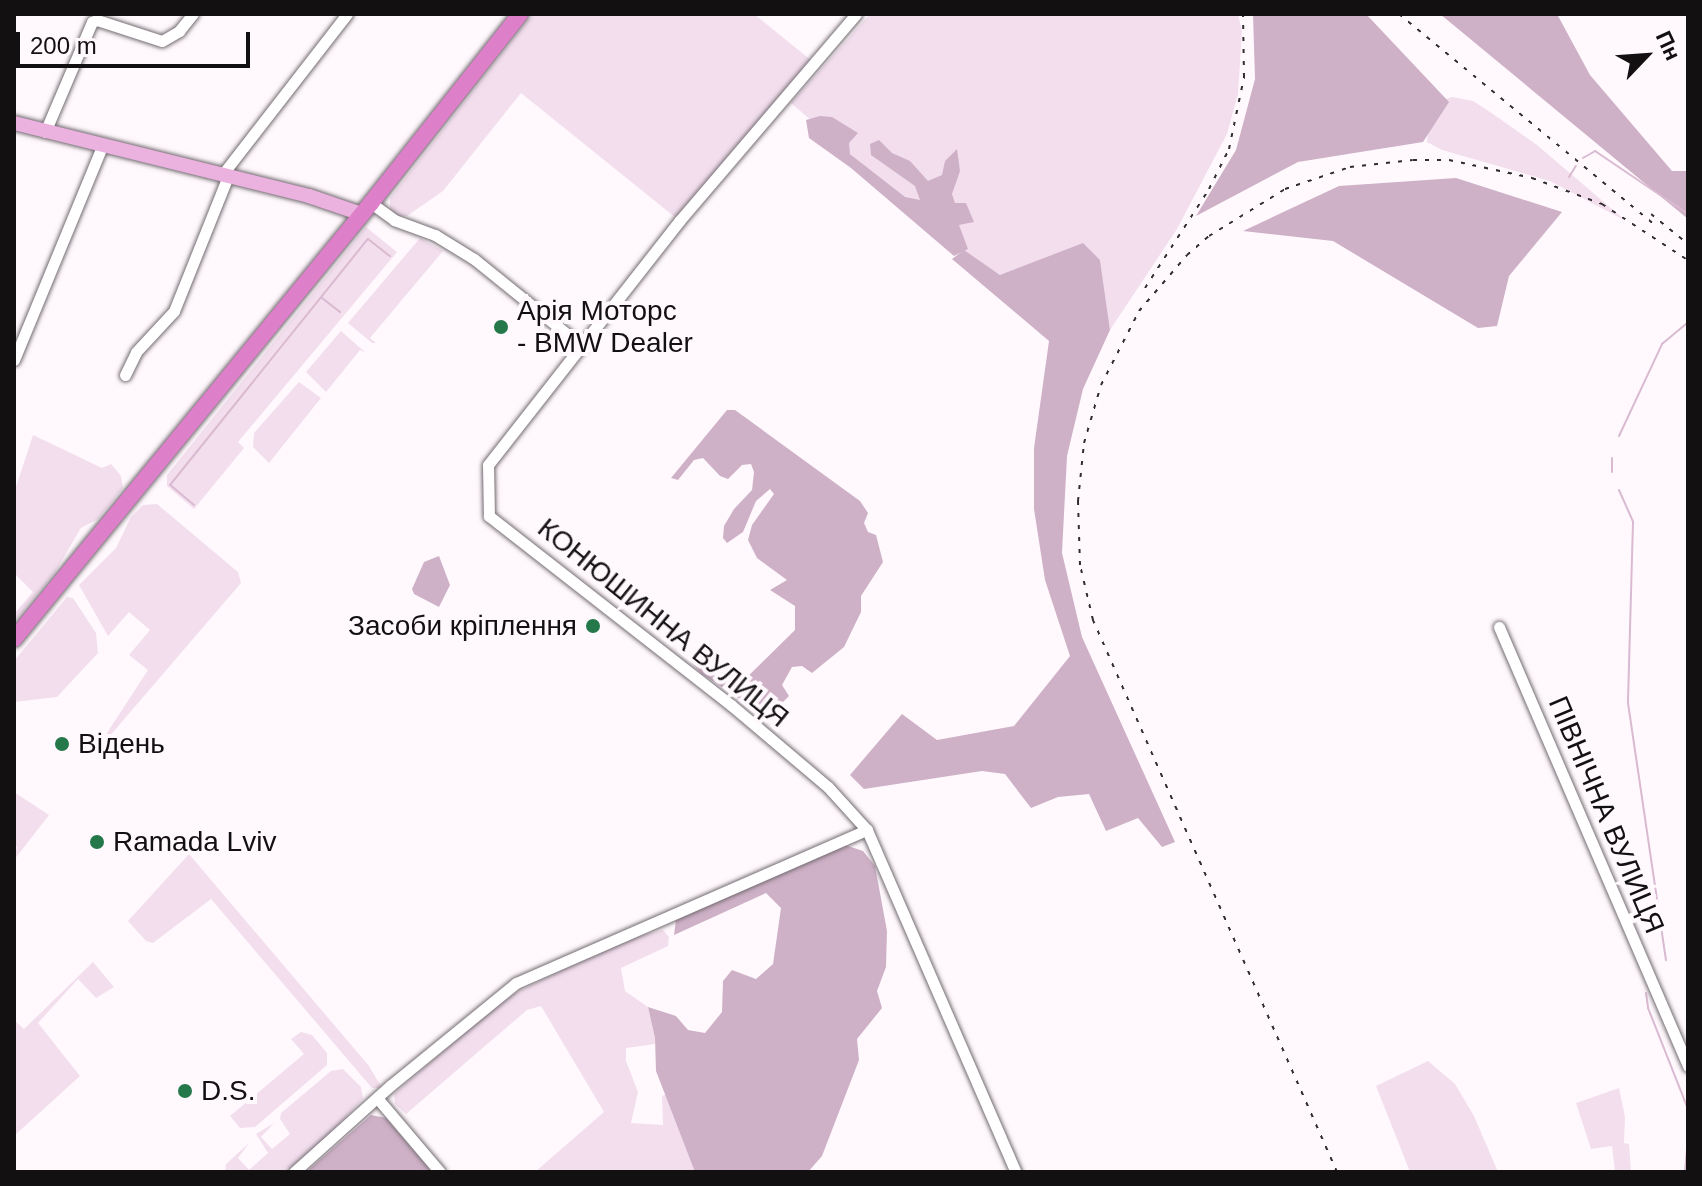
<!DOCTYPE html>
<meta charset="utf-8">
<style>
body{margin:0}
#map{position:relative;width:1702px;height:1186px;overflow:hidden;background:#fff9fd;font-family:Helvetica,sans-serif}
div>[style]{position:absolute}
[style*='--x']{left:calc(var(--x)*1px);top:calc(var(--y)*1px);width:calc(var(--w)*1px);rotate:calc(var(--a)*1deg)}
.green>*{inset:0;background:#f3deee}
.forest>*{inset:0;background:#cfb1c7}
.stream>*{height:2px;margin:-1px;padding:0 1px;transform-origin:1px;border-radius:1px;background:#d9bad1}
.roads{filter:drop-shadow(0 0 2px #746c72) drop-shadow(0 0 2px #746c72)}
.minor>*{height:11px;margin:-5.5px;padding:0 5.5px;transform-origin:5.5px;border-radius:5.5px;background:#fff}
.major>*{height:14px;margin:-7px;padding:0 7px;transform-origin:7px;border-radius:7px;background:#ebb2df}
.highway>*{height:16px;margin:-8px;padding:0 8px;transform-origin:8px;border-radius:8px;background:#dd7fc9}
.rail>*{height:2px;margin-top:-1px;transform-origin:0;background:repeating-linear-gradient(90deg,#302d2f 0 4px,transparent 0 12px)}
.dots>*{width:22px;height:22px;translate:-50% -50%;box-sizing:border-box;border:4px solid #fff9fd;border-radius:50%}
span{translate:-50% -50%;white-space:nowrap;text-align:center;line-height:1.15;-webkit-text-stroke:8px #fff9fd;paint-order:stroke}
.poi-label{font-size:28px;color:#131012}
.left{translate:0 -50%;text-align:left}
.right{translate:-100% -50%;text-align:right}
.street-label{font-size:28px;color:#131012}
.frame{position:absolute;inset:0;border:16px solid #131012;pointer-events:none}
.north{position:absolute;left:1606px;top:16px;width:80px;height:80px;-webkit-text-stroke:6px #fff9fd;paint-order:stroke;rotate:65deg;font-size:22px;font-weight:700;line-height:32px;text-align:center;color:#131012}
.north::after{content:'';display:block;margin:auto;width:28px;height:36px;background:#131012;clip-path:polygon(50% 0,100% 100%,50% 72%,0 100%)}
.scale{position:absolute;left:16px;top:32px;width:234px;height:36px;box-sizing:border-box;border:4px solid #131012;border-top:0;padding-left:10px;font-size:24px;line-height:28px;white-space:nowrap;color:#131012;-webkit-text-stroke:6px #fff9fd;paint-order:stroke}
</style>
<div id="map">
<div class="green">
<i style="clip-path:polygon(533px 14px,754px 14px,812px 61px,676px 218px,521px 93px,443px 191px,407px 216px,397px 216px,390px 209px,390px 198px)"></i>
<i style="clip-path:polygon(870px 14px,1238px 14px,1242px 31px,1238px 94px,1227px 134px,1177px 229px,1110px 330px,1100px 260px,1000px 275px,964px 251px,791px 103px)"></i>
<i style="clip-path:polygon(1452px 97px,1473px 101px,1493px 114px,1537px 145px,1626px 221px,1550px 181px,1442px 150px,1427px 142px,1428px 131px,1442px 100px)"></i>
<i style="clip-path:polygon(366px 227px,397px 252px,238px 442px,244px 448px,194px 509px,167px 486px,167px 475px)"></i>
<i style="clip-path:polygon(420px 238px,443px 251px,370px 338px,376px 343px,372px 343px,348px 323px)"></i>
<i style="clip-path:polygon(341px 331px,366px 353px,360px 350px,326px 392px,306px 372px)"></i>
<i style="clip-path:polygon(299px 382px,321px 398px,269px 463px,253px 447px,254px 433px)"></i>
<i style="clip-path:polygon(33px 435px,102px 468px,111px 464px,121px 476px,123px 488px,98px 519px,81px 528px,54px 574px,14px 622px,14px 614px,33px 592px,14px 573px,14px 493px)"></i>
<i style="clip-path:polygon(157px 504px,238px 572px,241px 583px,90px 759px,148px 670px,129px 655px,150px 630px,129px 612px,108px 636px,79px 585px,116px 548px,131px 517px,143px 505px)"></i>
<i style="clip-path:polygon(67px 597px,73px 598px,96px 633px,98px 653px,57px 697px,14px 702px,14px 661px)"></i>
<i style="clip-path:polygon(14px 792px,49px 815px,14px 860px,17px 847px,14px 844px)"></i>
<i style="clip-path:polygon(189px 854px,369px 1066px,382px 1088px,372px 1088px,211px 899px,153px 943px,146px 941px,128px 921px)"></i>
<i style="clip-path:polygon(663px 930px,669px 937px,668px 946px,621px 968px,625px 991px,648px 1007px,655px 1038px,655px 1044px,626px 1048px,626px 1061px,638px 1092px,631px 1123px,663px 1125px,662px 1096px,667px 1094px,695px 1172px,535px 1172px,604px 1112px,541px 1006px,527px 1010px,406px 1114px,395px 1104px,394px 1094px,503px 999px,622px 941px)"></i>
<i style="clip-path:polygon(93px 962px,114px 987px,96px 998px,78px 979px,38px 1023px,80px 1076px,14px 1136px,14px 1020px,24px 1029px)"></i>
<i style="clip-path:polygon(301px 1032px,312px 1035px,327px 1053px,327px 1065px,255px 1127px,240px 1128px,230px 1116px,304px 1054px,291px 1039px)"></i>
<i style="clip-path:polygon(1428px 1061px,1455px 1084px,1474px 1116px,1498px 1172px,1410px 1172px,1376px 1086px)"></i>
<i style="clip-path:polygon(343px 1069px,361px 1087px,363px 1098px,332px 1132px,286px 1172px,225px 1172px,226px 1164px,249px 1143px,238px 1158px,249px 1170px,268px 1153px,256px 1134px,274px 1123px,261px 1137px,272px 1149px,290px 1134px,280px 1119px,281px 1113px,331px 1071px)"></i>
<i style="clip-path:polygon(1619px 1088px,1625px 1117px,1624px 1143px,1629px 1144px,1631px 1171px,1628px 1172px,1615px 1172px,1612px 1146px,1591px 1149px,1576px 1103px)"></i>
</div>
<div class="forest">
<i style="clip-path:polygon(1253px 14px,1366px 14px,1449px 102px,1423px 142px,1298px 162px,1196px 216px,1236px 150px,1255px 79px)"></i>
<i style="clip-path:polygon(1440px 14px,1557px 14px,1590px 75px,1672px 171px,1688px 171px,1688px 219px)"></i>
<i style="clip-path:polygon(820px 116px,832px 117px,858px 133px,849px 143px,850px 154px,905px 197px,920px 200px,915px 186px,871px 155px,870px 144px,879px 140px,892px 153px,910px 161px,928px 181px,942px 175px,945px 161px,957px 149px,960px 171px,952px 194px,955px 203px,966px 203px,974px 222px,959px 225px,968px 249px,954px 256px,851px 168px,809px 138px,806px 120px)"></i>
<i style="clip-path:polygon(1456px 178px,1562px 212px,1509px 276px,1497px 326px,1478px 328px,1333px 241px,1243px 231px,1339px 186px)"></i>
<i style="clip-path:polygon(1083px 243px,1100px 260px,1110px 330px,1083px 389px,1067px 456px,1062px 553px,1082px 637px,1175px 842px,1162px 847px,1138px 818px,1106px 831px,1089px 794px,1058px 797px,1031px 808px,1005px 774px,982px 771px,864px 789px,850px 775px,902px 714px,937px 740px,1014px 726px,1070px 656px,1045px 580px,1034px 509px,1034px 448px,1049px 341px,952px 259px,964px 250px,1000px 275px)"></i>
<i style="clip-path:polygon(727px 410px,735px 410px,860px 501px,868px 513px,864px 523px,868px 532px,876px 535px,883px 562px,861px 596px,861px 612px,844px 647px,812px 673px,802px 666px,792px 667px,782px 685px,789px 696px,768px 717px,757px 715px,746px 703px,702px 674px,688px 659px,694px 652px,741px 683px,795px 630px,795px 606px,770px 590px,787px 580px,757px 558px,748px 540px,752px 525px,774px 494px,770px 489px,756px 501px,743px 532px,727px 543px,723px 538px,724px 526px,734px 509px,752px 490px,754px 472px,751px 464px,742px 465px,728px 479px,720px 476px,703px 458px,694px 460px,678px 480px,671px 478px)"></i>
<i style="clip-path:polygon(439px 556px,450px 585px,439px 607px,414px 594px,412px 589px,424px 562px)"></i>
<i style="clip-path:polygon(845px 845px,863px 851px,875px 866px,887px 931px,886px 967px,877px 991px,882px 1008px,857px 1039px,859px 1060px,822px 1156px,808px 1172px,695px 1172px,656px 1071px,655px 1038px,648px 1007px,676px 1016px,688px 1030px,705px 1033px,722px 1012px,723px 981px,732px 970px,756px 979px,773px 964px,781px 908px,766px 893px,674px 935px,676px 920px)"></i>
<i style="clip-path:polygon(371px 1115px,386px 1118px,432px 1172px,306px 1172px)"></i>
</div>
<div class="stream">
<i style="--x:1583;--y:158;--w:14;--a:-30"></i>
<i style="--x:1595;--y:151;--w:112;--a:34.1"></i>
<i style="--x:1569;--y:177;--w:13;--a:-58"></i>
<i style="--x:322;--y:298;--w:23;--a:38"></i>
<i style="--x:1619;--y:436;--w:102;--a:-64.9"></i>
<i style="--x:1662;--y:344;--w:34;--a:-40"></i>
<i style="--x:1612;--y:458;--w:14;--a:90"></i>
<i style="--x:1619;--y:490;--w:35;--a:66"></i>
<i style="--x:1633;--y:522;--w:181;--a:91.6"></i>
<i style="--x:1628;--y:703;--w:260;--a:81.6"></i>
<i style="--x:194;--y:505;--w:31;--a:-140"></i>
<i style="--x:170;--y:485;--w:316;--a:-51.2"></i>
<i style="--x:368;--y:239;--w:28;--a:38"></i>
<i style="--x:1646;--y:993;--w:15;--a:82"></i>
<i style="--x:1648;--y:1008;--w:109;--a:68.4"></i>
<i style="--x:1685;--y:1172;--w:36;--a:-85"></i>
</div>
<div class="roads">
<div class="minor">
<i style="--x:856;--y:14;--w:271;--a:130.5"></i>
<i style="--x:680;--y:220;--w:311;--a:128.1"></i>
<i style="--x:488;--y:465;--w:51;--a:88.9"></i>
<i style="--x:489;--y:516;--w:307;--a:38"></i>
<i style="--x:731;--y:705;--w:127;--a:40.2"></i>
<i style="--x:828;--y:787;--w:58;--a:47.8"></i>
<i style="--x:867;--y:830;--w:373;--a:66.5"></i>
<i style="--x:45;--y:132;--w:120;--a:-66.9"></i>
<i style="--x:92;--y:22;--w:5;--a:-22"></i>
<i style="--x:97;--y:20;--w:68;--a:17.9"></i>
<i style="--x:162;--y:41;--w:20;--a:-30"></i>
<i style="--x:179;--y:31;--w:22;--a:-51"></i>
<i style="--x:222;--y:175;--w:204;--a:-52.2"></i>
<i style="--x:371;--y:203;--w:29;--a:36"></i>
<i style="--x:394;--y:220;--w:44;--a:20.1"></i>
<i style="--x:435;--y:235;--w:46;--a:31.6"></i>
<i style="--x:474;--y:259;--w:139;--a:38.9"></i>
<i style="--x:14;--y:360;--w:231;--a:-67.6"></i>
<i style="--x:125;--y:375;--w:25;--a:-64"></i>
<i style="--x:136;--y:352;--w:56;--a:-47.2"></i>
<i style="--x:174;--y:311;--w:145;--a:-68.2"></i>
<i style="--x:1499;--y:627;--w:478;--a:66.7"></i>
<i style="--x:378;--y:1099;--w:96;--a:49.7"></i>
<i style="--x:294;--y:1172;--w:130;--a:-41.9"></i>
<i style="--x:391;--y:1085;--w:161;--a:-39.2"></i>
<i style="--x:516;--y:983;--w:383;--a:-23.6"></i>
</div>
<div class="major">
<i style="--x:14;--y:123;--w:304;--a:13.9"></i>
<i style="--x:309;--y:196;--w:56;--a:18.8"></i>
</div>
<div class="highway">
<i style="--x:14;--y:639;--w:564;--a:-50.69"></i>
<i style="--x:371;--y:203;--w:241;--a:-51.7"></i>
</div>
</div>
<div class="rail">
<i style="--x:1399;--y:14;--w:332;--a:39.5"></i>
<i style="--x:1651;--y:214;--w:48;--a:39"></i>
<i style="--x:1145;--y:288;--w:118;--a:-57.1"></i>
<i style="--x:1209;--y:189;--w:45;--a:-63.4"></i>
<i style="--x:1229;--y:149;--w:74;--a:-78.2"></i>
<i style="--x:1244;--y:77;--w:63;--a:-90.9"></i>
<i style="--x:1337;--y:1172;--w:604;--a:-113.85"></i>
<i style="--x:1093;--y:620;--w:57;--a:-103.3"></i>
<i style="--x:1080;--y:565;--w:64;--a:-91.8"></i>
<i style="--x:1078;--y:501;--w:58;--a:-84.1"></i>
<i style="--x:1084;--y:443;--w:60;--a:-73.7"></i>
<i style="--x:1101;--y:385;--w:83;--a:-62.8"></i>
<i style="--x:1139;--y:311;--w:74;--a:-49.4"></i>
<i style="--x:1187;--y:255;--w:29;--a:-41"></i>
<i style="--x:1209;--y:236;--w:89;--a:-31.7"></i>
<i style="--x:1285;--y:189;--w:69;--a:-18.7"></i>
<i style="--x:1350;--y:167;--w:63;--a:-6.3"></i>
<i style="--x:1413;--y:160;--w:36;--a:0"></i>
<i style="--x:1449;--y:160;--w:85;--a:12.2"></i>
<i style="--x:1532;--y:178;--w:75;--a:20.4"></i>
<i style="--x:1602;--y:204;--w:100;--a:33.2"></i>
</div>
<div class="dots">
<i style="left:501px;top:327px;background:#24784a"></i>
<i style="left:593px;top:626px;background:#24784a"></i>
<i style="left:62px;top:744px;background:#24784a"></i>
<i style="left:97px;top:842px;background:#24784a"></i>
<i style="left:185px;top:1091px;background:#24784a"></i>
</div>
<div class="poi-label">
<span class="left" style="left:517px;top:327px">Арія Моторс<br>- BMW Dealer</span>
<span class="right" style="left:577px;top:626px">Засоби кріплення</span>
<span class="left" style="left:78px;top:744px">Відень</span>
<span class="left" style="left:113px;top:842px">Ramada Lviv</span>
<span class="left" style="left:201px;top:1091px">D.S.</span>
</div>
<div class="street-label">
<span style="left:663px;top:623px;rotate:39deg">КОНЮШИННА ВУЛИЦЯ</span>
<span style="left:1606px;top:815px;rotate:67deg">ПІВНІЧНА ВУЛИЦЯ</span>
</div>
<div class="frame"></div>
<div class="north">Пн</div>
<div class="scale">200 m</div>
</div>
